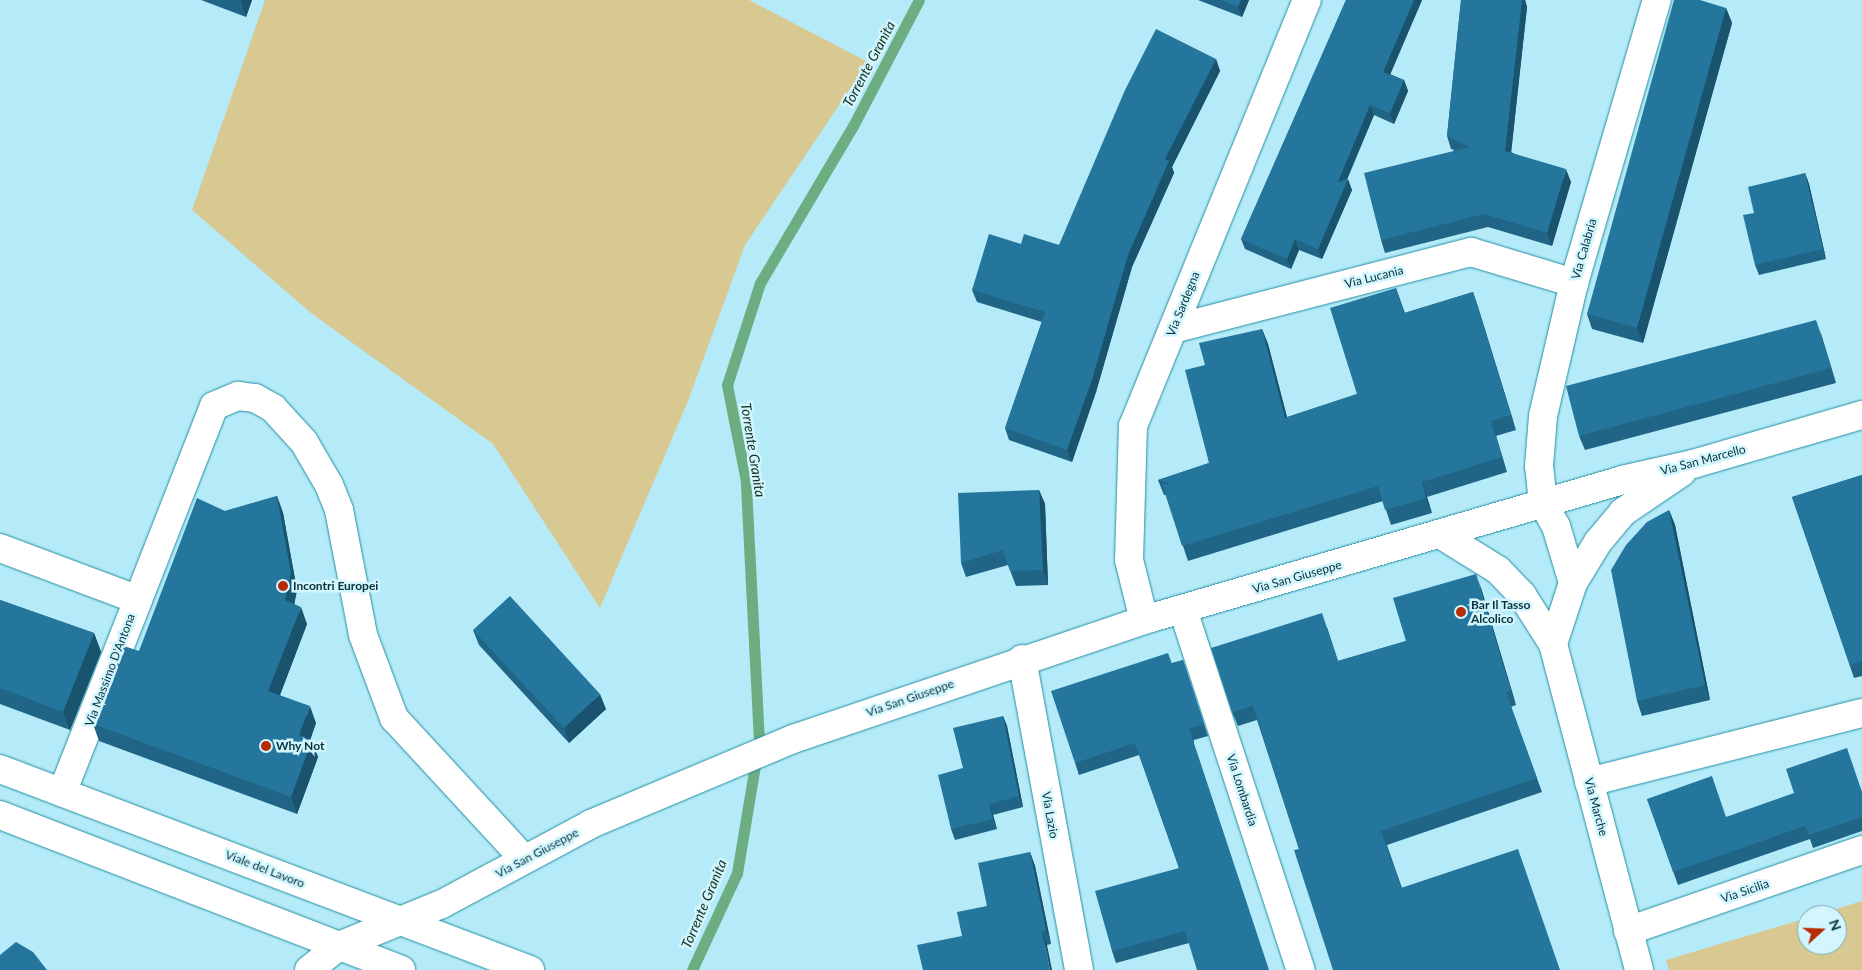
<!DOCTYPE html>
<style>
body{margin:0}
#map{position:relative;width:1862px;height:970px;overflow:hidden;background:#b5ebf8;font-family:Lato,sans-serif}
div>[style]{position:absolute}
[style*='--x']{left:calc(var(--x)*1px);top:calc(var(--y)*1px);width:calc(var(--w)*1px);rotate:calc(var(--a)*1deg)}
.green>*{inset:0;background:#d8c891}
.stream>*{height:11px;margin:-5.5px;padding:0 5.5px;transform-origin:5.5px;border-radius:5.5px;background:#6cae82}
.roads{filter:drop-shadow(0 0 1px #228ea2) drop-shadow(0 0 1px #228ea2)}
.street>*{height:28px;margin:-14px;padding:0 14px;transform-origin:14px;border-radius:14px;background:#fff}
.secondary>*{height:28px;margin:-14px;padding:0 14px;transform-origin:14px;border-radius:14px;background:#fff}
.wall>*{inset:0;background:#206586}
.shaded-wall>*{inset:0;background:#1a536d}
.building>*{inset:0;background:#25769c}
.dots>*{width:14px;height:14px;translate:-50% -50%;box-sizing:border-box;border:2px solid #d2f5fe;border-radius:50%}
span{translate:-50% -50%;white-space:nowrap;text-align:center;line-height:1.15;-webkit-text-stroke:5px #d2f5fe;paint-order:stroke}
.street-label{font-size:12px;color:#06333b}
.poi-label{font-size:12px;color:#06333b;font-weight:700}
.left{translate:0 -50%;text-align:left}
.water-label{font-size:14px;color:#13301e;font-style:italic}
.north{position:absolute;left:1797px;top:905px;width:50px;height:50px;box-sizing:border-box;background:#d2f5fe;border:1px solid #80a7b0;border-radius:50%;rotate:70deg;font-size:14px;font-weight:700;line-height:20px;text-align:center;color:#06333b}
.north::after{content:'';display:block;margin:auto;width:18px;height:22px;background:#b62c06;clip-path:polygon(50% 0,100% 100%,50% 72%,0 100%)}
</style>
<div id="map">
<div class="green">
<i style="clip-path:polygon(265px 0,749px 0,868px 62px,745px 245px,688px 401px,600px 608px,493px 444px,311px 313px,192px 210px)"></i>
<i style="clip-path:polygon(1862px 901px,1862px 970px,1669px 970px,1666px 960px,1807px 918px,1807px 945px,1837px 945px,1837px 915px,1817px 915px)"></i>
</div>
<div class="stream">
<i style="--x:692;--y:970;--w:107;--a:-65.1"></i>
<i style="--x:737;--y:873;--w:133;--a:-80.5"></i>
<i style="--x:759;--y:742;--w:261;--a:-92.9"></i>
<i style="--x:746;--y:481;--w:98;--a:-101.2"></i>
<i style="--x:727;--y:385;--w:107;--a:-72.1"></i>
<i style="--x:760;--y:283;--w:182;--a:-59.4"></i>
<i style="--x:853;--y:126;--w:142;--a:-62.4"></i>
</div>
<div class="roads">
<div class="street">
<i style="--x:1173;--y:329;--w:308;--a:-14.5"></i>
<i style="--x:1471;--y:252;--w:108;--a:16.8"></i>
<i style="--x:1543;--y:503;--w:37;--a:-96"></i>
<i style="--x:1539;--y:466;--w:50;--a:-85.4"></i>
<i style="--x:1543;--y:416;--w:137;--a:-76.9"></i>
<i style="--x:1574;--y:283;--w:295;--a:-73.7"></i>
<i style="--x:0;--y:548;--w:147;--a:20.6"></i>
<i style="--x:138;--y:600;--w:207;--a:111.5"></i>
<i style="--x:138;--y:600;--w:208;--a:-68.6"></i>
<i style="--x:214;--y:406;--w:26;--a:-23"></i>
<i style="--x:238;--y:396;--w:17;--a:7"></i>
<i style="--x:255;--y:398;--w:21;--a:29"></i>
<i style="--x:273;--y:408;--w:46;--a:47.6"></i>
<i style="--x:304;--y:442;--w:50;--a:59.8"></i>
<i style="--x:329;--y:485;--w:27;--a:68"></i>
<i style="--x:339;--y:510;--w:127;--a:79.1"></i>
<i style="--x:363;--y:635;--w:89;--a:69.5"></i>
<i style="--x:394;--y:718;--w:190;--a:47.3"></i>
<i style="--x:1183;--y:610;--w:379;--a:71.9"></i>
<i style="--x:1144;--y:620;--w:62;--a:-104"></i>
<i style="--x:1129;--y:560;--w:134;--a:-88.3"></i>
<i style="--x:1133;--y:426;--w:460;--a:-67.8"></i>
<i style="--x:1022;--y:659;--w:316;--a:79.6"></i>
<i style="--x:1589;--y:782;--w:282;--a:-14.2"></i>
<i style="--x:1628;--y:931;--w:248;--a:-19.1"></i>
</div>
<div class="secondary">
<i style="--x:1543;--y:503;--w:26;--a:61"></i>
<i style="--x:1556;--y:526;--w:59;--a:73.4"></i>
<i style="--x:1440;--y:534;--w:68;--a:31.8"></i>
<i style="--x:1498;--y:570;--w:35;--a:46"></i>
<i style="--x:1522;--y:595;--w:58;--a:57.7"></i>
<i style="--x:1553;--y:644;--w:337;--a:75.2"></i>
<i style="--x:1553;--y:644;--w:64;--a:-71.8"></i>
<i style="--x:1573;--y:583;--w:48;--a:-58.6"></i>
<i style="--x:1598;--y:542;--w:39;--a:-50"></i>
<i style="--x:1623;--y:512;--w:71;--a:-34.1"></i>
<i style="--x:0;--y:769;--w:567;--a:20.77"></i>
<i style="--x:0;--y:815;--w:430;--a:21.1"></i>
<i style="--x:309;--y:970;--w:38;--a:-39"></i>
<i style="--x:339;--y:946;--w:111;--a:-22.2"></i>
<i style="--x:442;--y:904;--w:169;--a:-28.2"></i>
<i style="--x:591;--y:824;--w:219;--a:-22.8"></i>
<i style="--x:793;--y:739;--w:371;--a:-18.7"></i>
<i style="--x:1144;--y:620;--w:498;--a:-16.3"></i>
<i style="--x:1622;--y:480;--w:73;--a:-12.7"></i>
<i style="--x:1693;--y:464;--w:176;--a:-16.2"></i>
</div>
</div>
<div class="wall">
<i style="clip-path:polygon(201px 0,252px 0,246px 17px)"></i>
<i style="clip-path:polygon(1198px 0,1249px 0,1242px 17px)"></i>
<i style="clip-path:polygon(1346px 0,1422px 0,1390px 74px,1404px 80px,1408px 91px,1394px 124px,1374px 115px,1347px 180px,1352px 190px,1322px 259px,1299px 250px,1291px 269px,1245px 249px,1241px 239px)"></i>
<i style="clip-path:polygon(1461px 0,1525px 0,1527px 7px,1511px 152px,1571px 182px,1552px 246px,1488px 227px,1385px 253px,1381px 240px,1454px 150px,1451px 149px,1447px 136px)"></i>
<i style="clip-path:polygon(1726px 8px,1732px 23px,1643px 343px,1592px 329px,1587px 314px)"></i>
<i style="clip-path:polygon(1216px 59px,1220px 71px,1172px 167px,1174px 173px,1132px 267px,1096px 392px,1072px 462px,1009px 440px,1005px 428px,1042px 322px,977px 302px,972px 290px,1021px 244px,1059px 245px)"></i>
<i style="clip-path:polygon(1805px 173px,1809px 184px,1826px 259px,1759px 275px,1755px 265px,1754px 213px)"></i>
<i style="clip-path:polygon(1396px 288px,1405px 313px,1473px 292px,1478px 307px,1516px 430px,1496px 436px,1507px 472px,1427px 497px,1432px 513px,1391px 525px,1383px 501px,1188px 561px,1166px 495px,1164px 495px,1158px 480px,1209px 463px,1205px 365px,1262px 329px,1268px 344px,1287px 417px,1357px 394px)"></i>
<i style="clip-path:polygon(1821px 334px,1836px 383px,1585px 450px,1579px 436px)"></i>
<i style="clip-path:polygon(1862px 475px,1862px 676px,1854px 678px,1792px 497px)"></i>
<i style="clip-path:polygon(1039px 490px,1045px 504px,1048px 585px,1016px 586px,1008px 565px,966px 577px,961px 563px)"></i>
<i style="clip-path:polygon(277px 496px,283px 513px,297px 590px,294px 604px,307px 624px,280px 695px,316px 723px,310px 740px,318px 757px,297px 814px,99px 741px,93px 724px,139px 651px,225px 511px)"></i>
<i style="clip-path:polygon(1669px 510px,1675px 525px,1710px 700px,1642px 716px,1637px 701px)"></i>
<i style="clip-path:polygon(1481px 588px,1516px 705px,1511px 707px,1542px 792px,1387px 845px,1402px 888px,1561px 970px,1299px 849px,1257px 720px,1238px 726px,1232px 712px,1327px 627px,1338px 661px,1406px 641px)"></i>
<i style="clip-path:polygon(0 600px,94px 633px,101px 652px,70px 730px,0 704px)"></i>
<i style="clip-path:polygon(473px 630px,606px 709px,569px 743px,479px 645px)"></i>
<i style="clip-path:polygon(1183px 660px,1208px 736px,1194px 740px,1189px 943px,1116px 963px,1112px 951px,1179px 868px,1139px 755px,1079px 775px,1075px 763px,1172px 663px)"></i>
<i style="clip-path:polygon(1003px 716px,1007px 726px,1023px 807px,993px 815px,997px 829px,955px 840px,951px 829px,963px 768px)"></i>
<i style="clip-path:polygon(1862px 791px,1862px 831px,1813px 848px,1810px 839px,1678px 885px,1647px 799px,1726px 817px)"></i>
<i style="clip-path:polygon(1030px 852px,1035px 866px,1051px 944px,1047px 945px,962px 936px)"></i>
</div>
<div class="shaded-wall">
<i style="clip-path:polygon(242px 0,252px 0,246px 17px,241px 2px)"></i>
<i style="clip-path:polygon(1241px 0,1249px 0,1242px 17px,1238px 7px)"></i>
<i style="clip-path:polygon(1414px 0,1422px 0,1387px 82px,1383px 72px)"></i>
<i style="clip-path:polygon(1522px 0,1525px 0,1527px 7px,1510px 163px,1505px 151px)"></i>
<i style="clip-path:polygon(1726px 8px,1732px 23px,1643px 343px,1637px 328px)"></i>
<i style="clip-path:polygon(1216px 59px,1220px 71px,1172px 167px,1174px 173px,1132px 267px,1096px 392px,1072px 462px,1067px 450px,1128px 255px,1165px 159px)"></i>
<i style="clip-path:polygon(1404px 80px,1408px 91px,1394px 124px,1390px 113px)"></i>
<i style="clip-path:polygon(1370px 105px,1374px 115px,1341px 192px,1338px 182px)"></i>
<i style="clip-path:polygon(1566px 169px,1571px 182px,1552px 246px,1547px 233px)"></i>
<i style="clip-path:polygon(1805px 173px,1809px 184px,1826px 259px,1823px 249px)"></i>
<i style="clip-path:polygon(1348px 179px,1352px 190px,1322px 259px,1318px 249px)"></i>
<i style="clip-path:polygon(1295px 239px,1299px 250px,1291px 269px,1287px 259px)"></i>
<i style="clip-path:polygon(1473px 292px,1478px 307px,1516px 430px,1511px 415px)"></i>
<i style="clip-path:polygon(1816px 320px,1821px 334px,1836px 383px,1831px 368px)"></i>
<i style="clip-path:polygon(1262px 329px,1268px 344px,1291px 433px,1285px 418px)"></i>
<i style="clip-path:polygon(1491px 421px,1496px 436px,1507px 472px,1502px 457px)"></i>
<i style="clip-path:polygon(1422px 482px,1427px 497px,1432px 513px,1426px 498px)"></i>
<i style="clip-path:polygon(1039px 490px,1045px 504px,1048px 585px,1043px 570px)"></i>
<i style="clip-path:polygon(277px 496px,283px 513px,297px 590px,292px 617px,285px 600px)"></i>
<i style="clip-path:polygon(1669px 510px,1675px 525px,1710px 700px,1705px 685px)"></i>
<i style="clip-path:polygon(1476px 574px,1481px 588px,1516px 705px,1511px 691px)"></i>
<i style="clip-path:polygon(301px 607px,307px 624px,275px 708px,268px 691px)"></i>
<i style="clip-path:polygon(94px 633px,101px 652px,70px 730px,63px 712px)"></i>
<i style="clip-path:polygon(600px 694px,606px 709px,569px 743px,564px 728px)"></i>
<i style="clip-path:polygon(310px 706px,316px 723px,306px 752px,299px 735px)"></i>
<i style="clip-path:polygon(1003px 716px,1007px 726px,1023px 807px,1019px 796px)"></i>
<i style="clip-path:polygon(312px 740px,318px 757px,297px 814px,291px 797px)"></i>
<i style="clip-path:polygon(989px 804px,993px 815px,997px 829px,993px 819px)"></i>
<i style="clip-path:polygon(1030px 852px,1035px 866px,1051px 944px,1046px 930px)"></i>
<i style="clip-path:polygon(1042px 931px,1047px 945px,1052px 970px,1050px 970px)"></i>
</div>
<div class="building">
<i style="clip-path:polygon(1221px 0,1241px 0,1238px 7px)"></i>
<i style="clip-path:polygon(1346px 0,1414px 0,1383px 72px,1404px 80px,1390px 113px,1370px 105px,1338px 182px,1348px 179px,1318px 249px,1295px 239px,1287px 259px,1241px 239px)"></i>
<i style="clip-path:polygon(1461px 0,1522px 0,1505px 151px,1566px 169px,1547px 233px,1484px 214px,1381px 240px,1364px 173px,1470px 147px,1447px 136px)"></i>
<i style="clip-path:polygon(1674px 0,1700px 0,1726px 8px,1637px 328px,1587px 314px)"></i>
<i style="clip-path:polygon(1156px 29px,1216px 59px,1165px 159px,1169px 161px,1128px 255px,1092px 380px,1067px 450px,1005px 428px,1045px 312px,972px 290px,989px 234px,1021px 244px,1024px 234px,1059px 245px,1125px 90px)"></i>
<i style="clip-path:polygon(1805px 173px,1823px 249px,1755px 265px,1743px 215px,1754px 213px,1748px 187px)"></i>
<i style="clip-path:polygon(1396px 288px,1404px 313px,1473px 292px,1511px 415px,1491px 421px,1502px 457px,1422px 482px,1426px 498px,1385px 510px,1378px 486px,1182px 546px,1162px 484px,1170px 484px,1158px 480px,1209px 463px,1185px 370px,1205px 365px,1199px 343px,1262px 329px,1285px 418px,1357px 394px,1330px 308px)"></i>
<i style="clip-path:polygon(1816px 320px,1831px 368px,1579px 436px,1566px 386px)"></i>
<i style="clip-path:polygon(1862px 475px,1862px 661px,1850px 665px,1792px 497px)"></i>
<i style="clip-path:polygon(1039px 490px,1043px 570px,1010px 571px,1003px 550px,961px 563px,958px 493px)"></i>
<i style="clip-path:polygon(277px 496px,291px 573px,285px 600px,301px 607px,268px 691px,310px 706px,299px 735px,312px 740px,291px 797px,93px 724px,124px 646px,139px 651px,197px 498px,225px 511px)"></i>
<i style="clip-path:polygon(1669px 510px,1705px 685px,1637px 701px,1611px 570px,1626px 545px,1647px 522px)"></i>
<i style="clip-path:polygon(1476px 574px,1511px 691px,1506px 692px,1537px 778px,1381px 831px,1401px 888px,1518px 849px,1560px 970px,1333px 970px,1294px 850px,1299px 849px,1253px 706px,1232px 712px,1211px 648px,1322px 613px,1338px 661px,1406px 641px,1393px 598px)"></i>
<i style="clip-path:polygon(510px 596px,600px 694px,564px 728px,473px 630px)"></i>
<i style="clip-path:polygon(0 600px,94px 633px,63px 712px,0 688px)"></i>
<i style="clip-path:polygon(1168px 653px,1172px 664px,1183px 660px,1204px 724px,1189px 728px,1269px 970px,1197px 970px,1185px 931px,1112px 951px,1095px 891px,1179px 868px,1135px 743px,1075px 763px,1051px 691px)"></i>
<i style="clip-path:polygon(1003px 716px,1019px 796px,989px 804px,993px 819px,951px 829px,938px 775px,963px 768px,953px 728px)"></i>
<i style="clip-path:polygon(1847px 748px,1862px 792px,1862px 817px,1809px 835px,1805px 826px,1673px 872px,1647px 799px,1712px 776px,1726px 817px,1794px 793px,1786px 769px)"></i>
<i style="clip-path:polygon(1030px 852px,1046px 930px,1042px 931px,1050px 970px,923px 970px,917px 945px,962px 936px,957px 912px,987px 906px,978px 863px)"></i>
<i style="clip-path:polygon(16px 942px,33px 952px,47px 970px,0 970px,0 955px)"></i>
</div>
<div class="dots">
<i style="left:283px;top:586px;background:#b62c06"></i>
<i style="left:1461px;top:612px;background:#b62c06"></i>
<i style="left:266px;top:746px;background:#b62c06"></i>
</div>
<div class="street-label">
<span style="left:1584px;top:249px;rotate:-74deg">Via Calabria</span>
<span style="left:1374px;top:277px;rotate:-14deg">Via Lucania</span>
<span style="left:1183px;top:304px;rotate:-68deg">Via Sardegna</span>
<span style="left:1703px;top:460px;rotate:-15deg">Via San Marcello</span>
<span style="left:1297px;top:577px;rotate:-16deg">Via San Giuseppe</span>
<span style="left:110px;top:670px;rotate:-69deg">Via Massimo D'Antona</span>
<span style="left:910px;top:698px;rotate:-19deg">Via San Giuseppe</span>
<span style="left:1242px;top:790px;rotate:72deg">Via Lombardia</span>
<span style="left:1596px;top:807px;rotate:75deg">Via Marche</span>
<span style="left:1050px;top:815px;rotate:80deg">Via Lazio</span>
<span style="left:537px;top:853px;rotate:-28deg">Via San Giuseppe</span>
<span style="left:265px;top:869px;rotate:21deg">Viale del Lavoro</span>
<span style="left:1745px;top:891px;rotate:-19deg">Via Sicilia</span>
</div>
<div class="poi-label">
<span class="left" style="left:293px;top:586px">Incontri Europei</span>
<span class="left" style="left:1471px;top:612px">Bar Il Tasso<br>Alcolico</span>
<span class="left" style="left:276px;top:746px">Why Not</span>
</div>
<div class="water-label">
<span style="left:869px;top:64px;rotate:-62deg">Torrente Granita</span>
<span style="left:753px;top:450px;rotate:81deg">Torrente Granita</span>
<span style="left:704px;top:904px;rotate:-67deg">Torrente Granita</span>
</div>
<div class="north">N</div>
</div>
